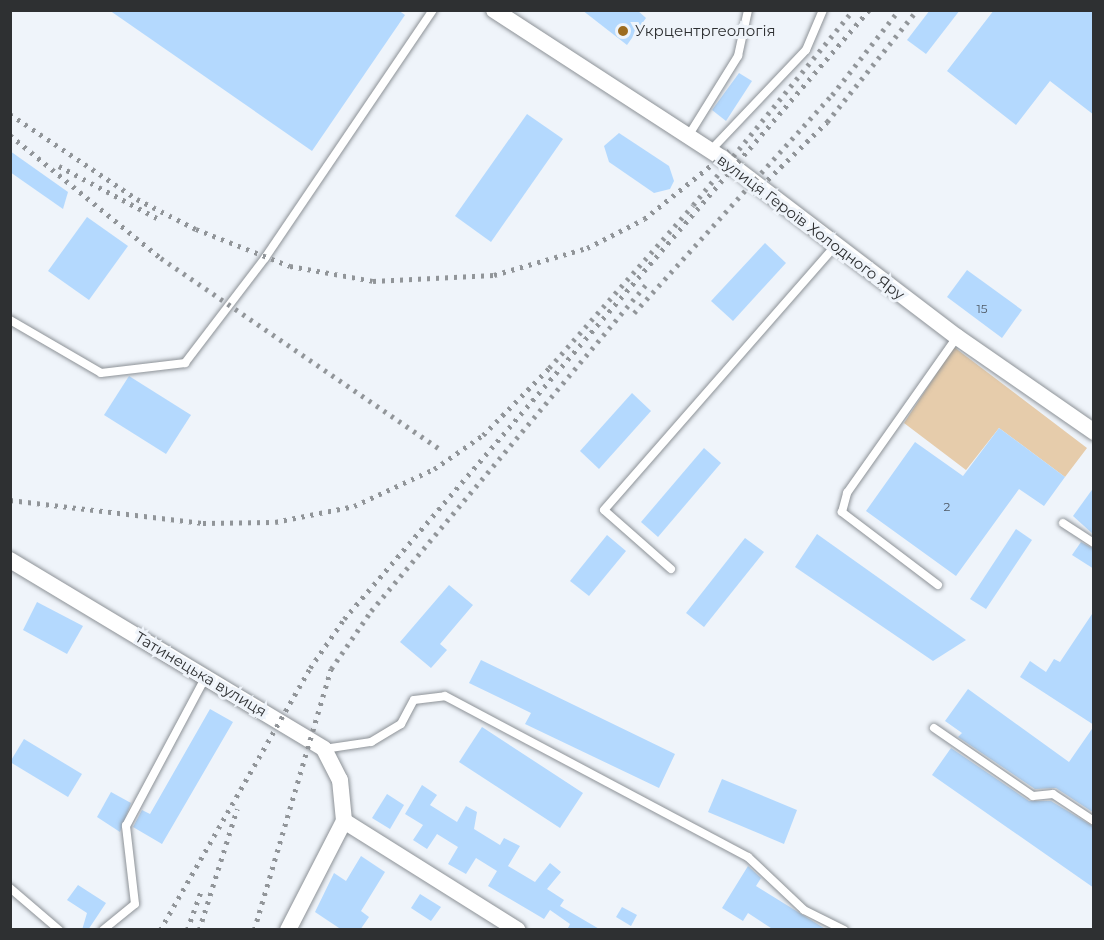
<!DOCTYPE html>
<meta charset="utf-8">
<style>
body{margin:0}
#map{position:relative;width:1104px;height:940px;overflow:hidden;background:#eff4fa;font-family:Montserrat,sans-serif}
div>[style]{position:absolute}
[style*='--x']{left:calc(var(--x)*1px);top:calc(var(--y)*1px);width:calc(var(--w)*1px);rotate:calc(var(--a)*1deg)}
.green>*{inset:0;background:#e6ccab}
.building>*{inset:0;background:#b4d9fe}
.roads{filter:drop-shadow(0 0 2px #8d9297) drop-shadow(0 0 2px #8d9297)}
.lane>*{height:8px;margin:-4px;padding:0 4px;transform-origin:4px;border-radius:4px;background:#fff}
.street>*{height:16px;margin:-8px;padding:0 8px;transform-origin:8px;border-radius:8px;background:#fff}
.rail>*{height:4.5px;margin-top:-2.25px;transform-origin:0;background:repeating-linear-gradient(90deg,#919599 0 3px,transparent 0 9px)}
.dots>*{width:16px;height:16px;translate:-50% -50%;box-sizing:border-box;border:3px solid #eff4fa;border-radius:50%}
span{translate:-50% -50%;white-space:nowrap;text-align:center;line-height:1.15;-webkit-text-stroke:6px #eff4fa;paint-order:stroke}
.number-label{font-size:12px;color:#505a65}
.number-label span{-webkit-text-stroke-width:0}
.poi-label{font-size:15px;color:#2e3032}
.left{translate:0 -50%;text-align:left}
.street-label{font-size:15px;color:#2e3032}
.frame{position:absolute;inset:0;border:12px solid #2e3032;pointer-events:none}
</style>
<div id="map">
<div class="green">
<i style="clip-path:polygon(954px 347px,1087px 448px,1065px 477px,999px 428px,966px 470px,904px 423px)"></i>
</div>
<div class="building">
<i style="clip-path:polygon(109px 10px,398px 10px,405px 15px,312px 151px)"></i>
<i style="clip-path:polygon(582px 10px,637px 10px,646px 18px,627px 45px)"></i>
<i style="clip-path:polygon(930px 10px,960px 10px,926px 54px,907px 40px)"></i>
<i style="clip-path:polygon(994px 10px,1094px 10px,1094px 115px,1050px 81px,1016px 125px,947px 71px)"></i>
<i style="clip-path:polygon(739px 73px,752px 81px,726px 121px,712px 110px)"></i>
<i style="clip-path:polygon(527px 114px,563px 139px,491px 242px,455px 216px)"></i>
<i style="clip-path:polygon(619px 133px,669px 166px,674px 181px,670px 189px,654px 193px,609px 162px,604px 146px)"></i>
<i style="clip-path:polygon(10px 151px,68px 192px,63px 209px,10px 172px)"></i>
<i style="clip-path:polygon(87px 217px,128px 246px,89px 300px,48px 271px)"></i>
<i style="clip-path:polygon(765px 243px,786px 263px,733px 321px,711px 301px)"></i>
<i style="clip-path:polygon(967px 270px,1022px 310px,1002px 338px,947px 297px)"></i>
<i style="clip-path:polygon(129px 376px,191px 415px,166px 454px,104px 415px)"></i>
<i style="clip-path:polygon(632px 393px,651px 411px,599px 469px,580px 451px)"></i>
<i style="clip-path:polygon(999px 428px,1065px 477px,1044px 506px,1019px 489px,956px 576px,866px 511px,915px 442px,963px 476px)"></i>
<i style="clip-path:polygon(704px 448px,721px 463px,658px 537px,641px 522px)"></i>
<i style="clip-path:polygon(1094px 487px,1094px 535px,1073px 516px)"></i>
<i style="clip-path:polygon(1016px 529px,1032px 540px,986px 609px,970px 599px)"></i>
<i style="clip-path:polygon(817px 534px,966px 640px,933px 661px,795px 567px)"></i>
<i style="clip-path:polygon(607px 535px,626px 551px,589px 596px,570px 581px)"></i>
<i style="clip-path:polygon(745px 538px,764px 552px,704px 627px,686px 613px)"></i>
<i style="clip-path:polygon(1081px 542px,1094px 549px,1094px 569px,1072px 555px)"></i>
<i style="clip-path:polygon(449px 585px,473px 605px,440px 644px,447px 650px,431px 668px,400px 642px)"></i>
<i style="clip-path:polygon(37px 602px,83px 626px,67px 654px,23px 630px)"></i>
<i style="clip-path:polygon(1094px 611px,1094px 725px,1020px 677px,1030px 661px,1046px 672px,1054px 659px,1060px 662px)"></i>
<i style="clip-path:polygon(481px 660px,675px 754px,659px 788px,525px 724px,531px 713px,469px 683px)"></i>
<i style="clip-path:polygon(968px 689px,1069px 762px,1094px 726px,1094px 813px,1056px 788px,1035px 789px,958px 737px,962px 733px,945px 721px)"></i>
<i style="clip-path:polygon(210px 709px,233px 722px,162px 844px,133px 827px,142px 810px,150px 814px)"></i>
<i style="clip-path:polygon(482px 727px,583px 793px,560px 828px,459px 762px)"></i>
<i style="clip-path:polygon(24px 739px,82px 774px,68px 797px,10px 762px)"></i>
<i style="clip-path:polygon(951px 748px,1029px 801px,1051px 801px,1094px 827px,1094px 888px,932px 775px)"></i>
<i style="clip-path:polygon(722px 779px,797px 810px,784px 844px,708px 812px)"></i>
<i style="clip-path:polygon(422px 785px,437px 795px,430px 805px,457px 822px,466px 806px,477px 812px,474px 829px,500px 845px,504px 838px,520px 846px,508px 866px,535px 882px,550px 863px,561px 872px,547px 889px,564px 900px,560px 906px,601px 930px,567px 930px,570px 924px,550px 910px,544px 919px,488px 886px,497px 871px,476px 858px,466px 874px,448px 864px,458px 847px,437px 834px,427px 849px,413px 840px,423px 825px,405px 814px)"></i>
<i style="clip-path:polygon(111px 792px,131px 803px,120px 832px,97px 817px)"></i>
<i style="clip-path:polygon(387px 794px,404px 805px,390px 829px,372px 818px)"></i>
<i style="clip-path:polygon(361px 856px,385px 872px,361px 911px,369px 917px,360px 930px,342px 930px,315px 912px,334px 873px,346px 881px)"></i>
<i style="clip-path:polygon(748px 866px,761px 878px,756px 886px,827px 930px,774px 930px,748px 913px,743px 921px,722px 908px)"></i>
<i style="clip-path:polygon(78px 885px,106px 903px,88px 930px,82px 930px,87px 913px,67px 900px)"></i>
<i style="clip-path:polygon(420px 894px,441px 907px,431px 921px,411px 908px)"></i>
<i style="clip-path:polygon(622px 907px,637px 915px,631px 926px,616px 917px)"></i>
</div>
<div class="roads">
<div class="lane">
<i style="--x:687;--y:138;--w:97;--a:-58.1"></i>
<i style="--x:738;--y:56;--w:47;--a:-77.7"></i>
<i style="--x:710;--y:151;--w:139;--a:-46.5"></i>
<i style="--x:806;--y:50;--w:43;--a:-67"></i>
<i style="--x:10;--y:320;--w:105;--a:30.2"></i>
<i style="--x:101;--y:373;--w:85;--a:-6.8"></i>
<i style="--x:185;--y:363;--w:132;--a:-52.7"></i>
<i style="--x:265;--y:258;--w:300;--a:-55.9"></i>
<i style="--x:1063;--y:523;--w:37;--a:33"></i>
<i style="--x:671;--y:569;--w:89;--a:-138.6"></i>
<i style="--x:604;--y:510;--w:351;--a:-48.8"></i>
<i style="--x:938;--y:585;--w:121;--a:-142.8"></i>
<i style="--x:842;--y:512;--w:20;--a:-75"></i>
<i style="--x:847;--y:493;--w:191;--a:-54.8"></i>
<i style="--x:934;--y:728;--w:120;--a:34.5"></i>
<i style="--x:1033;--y:796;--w:20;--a:-6"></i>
<i style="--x:1053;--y:794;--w:49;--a:33.4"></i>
<i style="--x:324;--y:749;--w:48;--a:-8.5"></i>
<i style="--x:371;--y:742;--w:35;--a:-31"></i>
<i style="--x:401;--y:724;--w:27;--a:-62"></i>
<i style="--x:414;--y:700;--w:31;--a:-7"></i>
<i style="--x:445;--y:696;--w:343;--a:28"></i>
<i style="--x:748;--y:857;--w:77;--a:43.4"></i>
<i style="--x:804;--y:910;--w:45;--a:26.6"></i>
<i style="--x:10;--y:888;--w:65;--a:40.6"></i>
<i style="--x:103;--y:930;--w:41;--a:-39.1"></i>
<i style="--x:135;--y:904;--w:79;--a:-96.6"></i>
<i style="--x:126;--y:826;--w:170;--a:-61.9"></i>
</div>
<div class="street">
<i style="--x:494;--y:10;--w:272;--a:33"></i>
<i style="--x:722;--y:158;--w:295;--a:37.3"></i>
<i style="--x:957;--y:337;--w:167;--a:34.7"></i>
<i style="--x:10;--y:560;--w:366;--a:31"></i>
<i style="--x:324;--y:749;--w:35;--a:63"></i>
<i style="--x:340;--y:780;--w:41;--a:84.4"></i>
<i style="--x:344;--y:821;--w:123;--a:117.2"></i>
<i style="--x:344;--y:821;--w:205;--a:32.1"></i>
</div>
</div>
<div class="rail">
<i style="--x:10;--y:114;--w:153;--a:33.8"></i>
<i style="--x:137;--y:199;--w:66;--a:27"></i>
<i style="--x:196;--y:229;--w:101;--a:21.5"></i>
<i style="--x:290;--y:266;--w:84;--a:10.2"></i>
<i style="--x:373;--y:281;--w:121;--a:-2.8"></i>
<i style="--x:494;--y:275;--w:97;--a:-16.2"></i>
<i style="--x:587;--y:248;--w:64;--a:-27"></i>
<i style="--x:644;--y:219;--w:109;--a:-38.7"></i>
<i style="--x:10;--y:135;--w:195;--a:39.2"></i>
<i style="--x:161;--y:258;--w:337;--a:34.4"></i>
<i style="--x:59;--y:166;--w:111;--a:28"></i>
<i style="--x:761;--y:186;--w:92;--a:-44.1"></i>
<i style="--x:827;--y:122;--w:144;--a:-51.2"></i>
<i style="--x:634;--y:313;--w:294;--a:-47.8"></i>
<i style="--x:832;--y:95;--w:108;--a:-51.8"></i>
<i style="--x:10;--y:500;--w:194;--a:6.8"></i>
<i style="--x:203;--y:523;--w:72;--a:-0.8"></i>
<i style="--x:275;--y:522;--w:81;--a:-11.4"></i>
<i style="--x:354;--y:506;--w:88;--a:-24.8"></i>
<i style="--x:434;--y:469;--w:60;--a:-34.8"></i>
<i style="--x:483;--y:435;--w:94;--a:-45.4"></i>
<i style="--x:549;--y:368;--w:217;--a:-48.5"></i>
<i style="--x:693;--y:205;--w:252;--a:-50.6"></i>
<i style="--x:160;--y:930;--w:302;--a:-60.2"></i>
<i style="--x:310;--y:668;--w:60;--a:-55.2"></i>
<i style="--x:344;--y:619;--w:804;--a:-49.24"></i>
<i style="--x:187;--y:930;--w:41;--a:-70.3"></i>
<i style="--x:199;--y:930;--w:127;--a:-72.6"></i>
<i style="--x:254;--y:930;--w:272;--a:-73.6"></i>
<i style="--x:331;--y:669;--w:70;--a:-55.4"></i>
<i style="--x:371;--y:611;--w:429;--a:-49.9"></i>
</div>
<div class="dots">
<i style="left:623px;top:31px;background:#9d6c20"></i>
</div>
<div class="number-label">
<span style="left:982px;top:309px">15</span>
<span style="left:947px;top:507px">2</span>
</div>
<div class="poi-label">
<span class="left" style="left:635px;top:31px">Укрцентргеологія</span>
</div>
<div class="street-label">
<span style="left:811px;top:227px;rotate:37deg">вулиця Героїв Холодного Яру</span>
<span style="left:201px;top:674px;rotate:31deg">Татинецька вулиця</span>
</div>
<div class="frame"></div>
</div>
